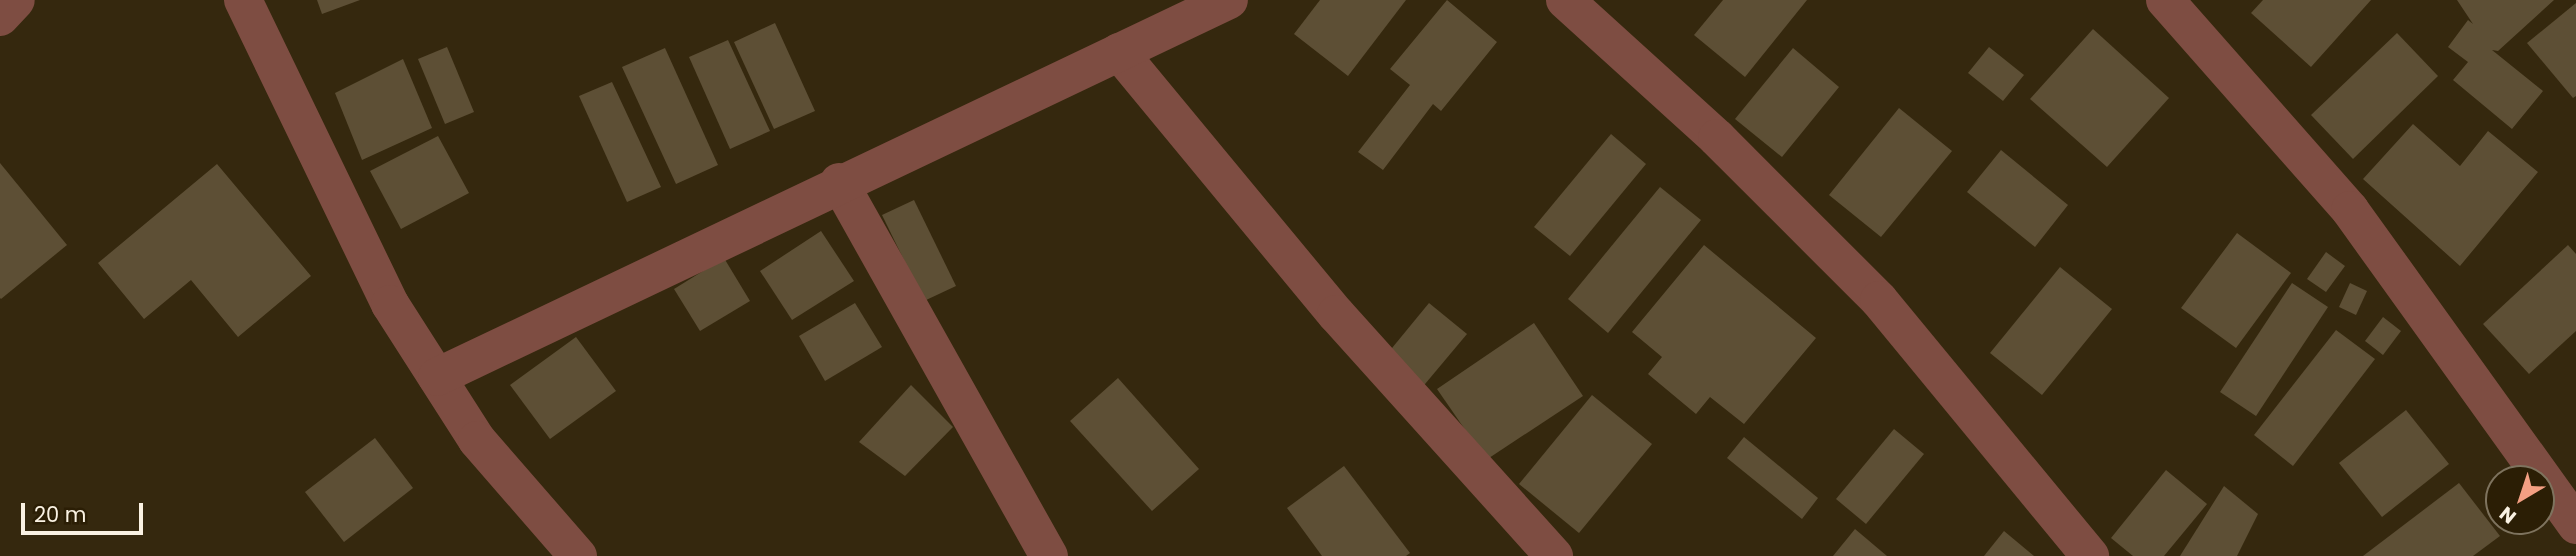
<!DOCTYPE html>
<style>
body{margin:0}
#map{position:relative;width:2576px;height:556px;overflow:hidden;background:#35280e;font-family:Poppins,sans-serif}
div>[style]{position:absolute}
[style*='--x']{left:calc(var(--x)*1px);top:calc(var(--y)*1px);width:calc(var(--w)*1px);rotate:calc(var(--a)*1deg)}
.building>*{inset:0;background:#5d4f35}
.minor>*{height:38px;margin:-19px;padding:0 19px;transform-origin:19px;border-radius:19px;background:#7e4d42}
span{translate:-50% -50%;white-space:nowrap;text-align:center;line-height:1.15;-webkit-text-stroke:6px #2b1e05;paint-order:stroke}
.north{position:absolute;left:2485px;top:465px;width:70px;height:70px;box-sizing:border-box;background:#2b1e05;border:2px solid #7e735e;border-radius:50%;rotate:219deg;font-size:19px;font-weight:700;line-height:28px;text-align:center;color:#faf2e3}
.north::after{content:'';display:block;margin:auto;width:24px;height:32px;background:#f39f83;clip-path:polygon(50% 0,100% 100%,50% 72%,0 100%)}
.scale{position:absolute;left:21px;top:503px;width:122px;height:32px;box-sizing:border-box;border:4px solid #faf2e3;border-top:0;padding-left:9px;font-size:21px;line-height:24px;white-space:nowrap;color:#faf2e3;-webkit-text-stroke:5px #2b1e05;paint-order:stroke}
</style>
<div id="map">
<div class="building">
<i style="clip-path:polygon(317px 0,360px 0,322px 14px)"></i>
<i style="clip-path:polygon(1320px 0,1406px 0,1348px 76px,1294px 34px)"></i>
<i style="clip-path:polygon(1447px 0,1497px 42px,1441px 111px,1433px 104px,1383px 170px,1358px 152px,1410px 85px,1390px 69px)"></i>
<i style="clip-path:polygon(1723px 0,1807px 0,1745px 77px,1694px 35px)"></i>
<i style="clip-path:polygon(2263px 0,2371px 0,2311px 67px,2251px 13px)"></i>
<i style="clip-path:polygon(2457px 0,2554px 0,2498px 51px,2492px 50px,2543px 91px,2512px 129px,2453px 80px,2468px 62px,2448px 47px,2468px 20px,2473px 24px)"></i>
<i style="clip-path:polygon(2576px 3px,2576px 96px,2573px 98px,2527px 43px)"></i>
<i style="clip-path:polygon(775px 23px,815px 111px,774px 129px,734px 42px)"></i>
<i style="clip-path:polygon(2093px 29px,2169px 98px,2107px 167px,2030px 99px)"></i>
<i style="clip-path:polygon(2397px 33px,2438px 76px,2353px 159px,2311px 115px)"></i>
<i style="clip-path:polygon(728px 40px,770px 131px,730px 149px,689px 57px)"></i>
<i style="clip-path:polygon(447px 47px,474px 112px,445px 124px,418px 59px)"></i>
<i style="clip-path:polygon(1989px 47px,2024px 75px,2003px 101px,1968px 73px)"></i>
<i style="clip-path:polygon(665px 48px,718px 165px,676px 184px,622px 67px)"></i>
<i style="clip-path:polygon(1793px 48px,1839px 87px,1782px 157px,1735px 119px)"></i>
<i style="clip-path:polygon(403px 59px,432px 128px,362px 160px,335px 93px)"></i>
<i style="clip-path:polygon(612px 82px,661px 187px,627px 202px,579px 96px)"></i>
<i style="clip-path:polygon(1899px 108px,1952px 151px,1881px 237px,1829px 195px)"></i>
<i style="clip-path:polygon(2413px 124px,2460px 166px,2488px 131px,2538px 172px,2460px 266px,2363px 179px)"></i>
<i style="clip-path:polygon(1611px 134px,1646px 164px,1570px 256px,1534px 227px)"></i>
<i style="clip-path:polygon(438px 136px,469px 193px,401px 229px,370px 171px)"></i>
<i style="clip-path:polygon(2001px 150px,2068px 205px,2035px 247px,1967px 192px)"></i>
<i style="clip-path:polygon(0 163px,67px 245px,1px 299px,0 298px)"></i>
<i style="clip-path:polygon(217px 164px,311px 276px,238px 337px,191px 280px,144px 319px,98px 263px)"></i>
<i style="clip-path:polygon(1660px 187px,1701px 220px,1608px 333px,1568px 299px)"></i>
<i style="clip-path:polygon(914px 200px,956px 286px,924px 301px,882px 215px)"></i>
<i style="clip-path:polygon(821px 231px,854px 281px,792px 320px,760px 271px)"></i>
<i style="clip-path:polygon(2237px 233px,2291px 273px,2236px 348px,2181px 308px)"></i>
<i style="clip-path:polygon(1704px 245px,1816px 338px,1744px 424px,1710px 397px,1696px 414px,1648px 374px,1662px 357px,1632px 332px)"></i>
<i style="clip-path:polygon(2568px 245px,2576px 254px,2576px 331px,2529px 374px,2483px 324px)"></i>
<i style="clip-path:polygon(2326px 252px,2345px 266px,2326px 292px,2307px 279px)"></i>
<i style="clip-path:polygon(724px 258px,750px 301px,700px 331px,674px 289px)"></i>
<i style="clip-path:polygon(2060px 267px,2112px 309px,2042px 395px,1990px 353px)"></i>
<i style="clip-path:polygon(2292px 283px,2328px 307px,2256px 416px,2220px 392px)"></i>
<i style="clip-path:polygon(2350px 283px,2367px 291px,2356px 315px,2339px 307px)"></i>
<i style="clip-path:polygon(855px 303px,882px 347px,825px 381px,799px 336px)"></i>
<i style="clip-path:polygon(1429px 303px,1467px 334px,1420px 390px,1383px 359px)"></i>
<i style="clip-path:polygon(2383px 317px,2401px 331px,2383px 355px,2365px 341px)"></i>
<i style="clip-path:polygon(1534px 323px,1583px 396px,1486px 460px,1437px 389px)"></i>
<i style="clip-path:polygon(2336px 330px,2375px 359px,2293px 466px,2254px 435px)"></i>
<i style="clip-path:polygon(576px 337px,616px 391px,550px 439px,510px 385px)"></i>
<i style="clip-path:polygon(1118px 378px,1199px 469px,1152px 511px,1070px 421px)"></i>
<i style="clip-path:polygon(911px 385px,953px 427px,905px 476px,859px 442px)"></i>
<i style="clip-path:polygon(1592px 395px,1652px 444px,1579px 533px,1519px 484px)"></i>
<i style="clip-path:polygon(2406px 410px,2449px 464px,2382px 517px,2339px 463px)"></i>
<i style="clip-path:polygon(1894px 429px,1924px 454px,1866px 524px,1836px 499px)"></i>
<i style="clip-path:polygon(1744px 437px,1818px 498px,1802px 519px,1727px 458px)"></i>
<i style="clip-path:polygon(375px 438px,413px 488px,344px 542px,305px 492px)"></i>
<i style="clip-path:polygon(1344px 466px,1410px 553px,1406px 556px,1322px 556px,1287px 508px)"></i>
<i style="clip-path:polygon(2166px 470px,2207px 504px,2164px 556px,2133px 556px,2111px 538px)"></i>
<i style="clip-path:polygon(2459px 483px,2500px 536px,2473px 556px,2363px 556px)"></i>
<i style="clip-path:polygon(2224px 486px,2258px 514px,2237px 556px,2180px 556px)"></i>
<i style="clip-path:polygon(1855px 529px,1887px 556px,1833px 556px)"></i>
<i style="clip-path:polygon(2004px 531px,2034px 556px,1984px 556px)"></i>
</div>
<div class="minor">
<i style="--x:243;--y:0;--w:338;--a:64.2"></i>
<i style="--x:390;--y:304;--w:161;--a:57.4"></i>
<i style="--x:477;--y:440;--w:154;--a:49"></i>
<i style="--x:1565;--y:0;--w:205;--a:42.2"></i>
<i style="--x:1717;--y:138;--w:229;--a:45"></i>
<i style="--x:1879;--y:300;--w:332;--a:50.5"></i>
<i style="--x:2165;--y:0;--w:280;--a:48.6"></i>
<i style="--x:2350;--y:210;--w:388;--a:54.3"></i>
<i style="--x:0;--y:17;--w:23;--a:-47"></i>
<i style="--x:1119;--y:52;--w:340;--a:50.4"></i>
<i style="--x:1336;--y:314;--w:326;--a:48"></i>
<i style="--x:839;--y:182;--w:429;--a:60.7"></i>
<i style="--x:437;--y:377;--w:877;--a:-25.45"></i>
</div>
<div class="north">N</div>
<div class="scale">20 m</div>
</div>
